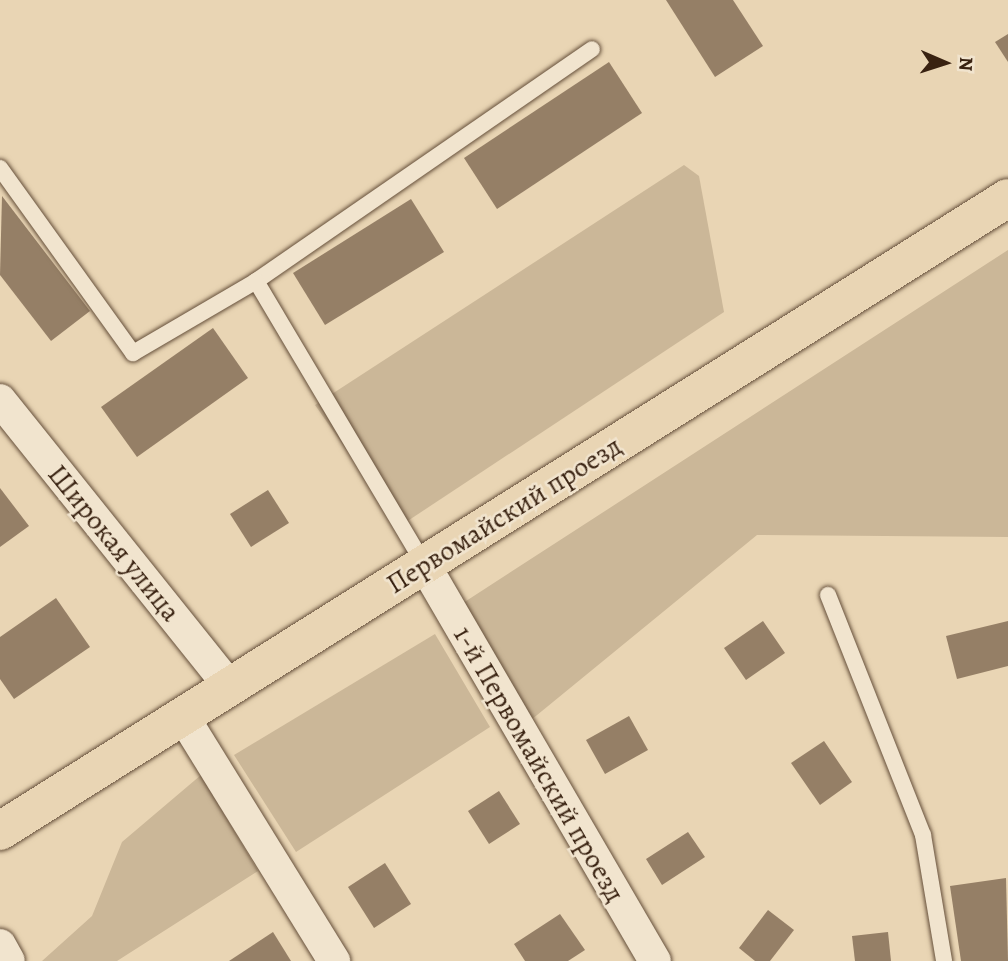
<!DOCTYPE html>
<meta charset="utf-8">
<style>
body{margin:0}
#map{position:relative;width:1008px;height:961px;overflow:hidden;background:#e9d5b4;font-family:Alegreya,serif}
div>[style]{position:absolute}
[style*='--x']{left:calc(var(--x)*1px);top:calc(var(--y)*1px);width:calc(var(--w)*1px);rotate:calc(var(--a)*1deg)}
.green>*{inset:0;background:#cbb798}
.building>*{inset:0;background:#957f66}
.roads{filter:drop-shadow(0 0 2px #654f3a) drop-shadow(0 0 2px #654f3a)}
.service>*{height:16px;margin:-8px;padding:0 8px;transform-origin:8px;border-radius:8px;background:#f1e4ce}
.minor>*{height:32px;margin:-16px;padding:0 16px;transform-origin:16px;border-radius:16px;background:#f1e4ce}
.primary>*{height:38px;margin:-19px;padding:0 19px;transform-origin:19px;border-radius:19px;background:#e9d5b4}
span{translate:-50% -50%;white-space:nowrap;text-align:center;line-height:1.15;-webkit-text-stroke:5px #f1e4ce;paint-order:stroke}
.street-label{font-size:28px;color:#392211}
.north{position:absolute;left:910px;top:28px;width:70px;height:70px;-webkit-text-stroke:5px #f1e4ce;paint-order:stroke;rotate:93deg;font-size:19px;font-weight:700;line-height:28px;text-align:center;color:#392211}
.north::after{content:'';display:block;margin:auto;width:24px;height:32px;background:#392211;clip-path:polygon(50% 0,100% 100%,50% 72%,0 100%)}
</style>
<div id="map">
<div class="green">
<i style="clip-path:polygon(684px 165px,699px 176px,724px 312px,400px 526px,315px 405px)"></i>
<i style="clip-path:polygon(1008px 250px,1008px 537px,757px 535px,531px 720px,463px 603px)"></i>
<i style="clip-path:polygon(435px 634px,490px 727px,296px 852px,234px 755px)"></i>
<i style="clip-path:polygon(201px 775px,258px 871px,117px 961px,42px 961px,92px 916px,122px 842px)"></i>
</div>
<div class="building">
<i style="clip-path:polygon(666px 0,733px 0,763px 46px,715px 77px)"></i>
<i style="clip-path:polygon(1008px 34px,1008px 62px,995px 42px)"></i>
<i style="clip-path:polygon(609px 62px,642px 113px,497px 209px,464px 158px)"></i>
<i style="clip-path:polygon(2px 196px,90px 311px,51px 341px,0 275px)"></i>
<i style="clip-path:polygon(411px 199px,444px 252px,325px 325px,293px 273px)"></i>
<i style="clip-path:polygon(213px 328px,248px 378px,137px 457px,101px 407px)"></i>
<i style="clip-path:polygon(0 488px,29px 526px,0 547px)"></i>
<i style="clip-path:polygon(268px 490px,289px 523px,251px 547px,230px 514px)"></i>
<i style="clip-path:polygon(56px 598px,90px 647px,14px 699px,0 679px,0 637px)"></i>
<i style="clip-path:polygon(763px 621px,785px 653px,746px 680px,724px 648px)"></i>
<i style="clip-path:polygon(1008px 621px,1008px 666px,957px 679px,946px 636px)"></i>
<i style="clip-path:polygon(629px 716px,648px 750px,605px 774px,586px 740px)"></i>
<i style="clip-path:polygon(824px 741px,852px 782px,820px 805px,791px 763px)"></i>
<i style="clip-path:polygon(499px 791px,520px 824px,489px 844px,468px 811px)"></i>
<i style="clip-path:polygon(688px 832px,705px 857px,662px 885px,646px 859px)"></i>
<i style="clip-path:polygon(385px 863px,411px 904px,374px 928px,348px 887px)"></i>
<i style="clip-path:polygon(1006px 878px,1008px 961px,961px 961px,950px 886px)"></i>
<i style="clip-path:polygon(768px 910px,794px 930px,770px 961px,755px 961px,739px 948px)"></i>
<i style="clip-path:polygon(560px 914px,585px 950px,568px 961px,525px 961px,514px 944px)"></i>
<i style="clip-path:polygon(273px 932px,291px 961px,229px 961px)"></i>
<i style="clip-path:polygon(888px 932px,891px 961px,855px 961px,852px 936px)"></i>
</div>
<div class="roads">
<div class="service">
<i style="--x:0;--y:168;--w:228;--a:54.3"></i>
<i style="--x:133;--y:353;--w:143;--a:-30.3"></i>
<i style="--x:256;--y:281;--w:408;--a:-34.6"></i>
<i style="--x:256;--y:281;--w:331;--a:59.3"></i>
<i style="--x:828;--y:595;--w:258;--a:68.4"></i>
<i style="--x:923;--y:835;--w:128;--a:80.5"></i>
</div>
<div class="minor">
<i style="--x:0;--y:400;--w:365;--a:51.3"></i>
<i style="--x:425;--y:566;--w:457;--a:59.8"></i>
<i style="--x:184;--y:718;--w:286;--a:58.3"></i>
<i style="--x:0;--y:945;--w:18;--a:61"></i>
</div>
<div class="primary">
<i style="--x:0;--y:831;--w:1190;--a:-32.13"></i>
</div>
</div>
<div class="street-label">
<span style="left:504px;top:515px;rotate:-32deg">Первомайский проезд</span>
<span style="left:114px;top:543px;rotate:51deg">Широкая улица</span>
<span style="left:539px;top:764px;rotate:60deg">1-й Первомайский проезд</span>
</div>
<div class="north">N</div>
</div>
